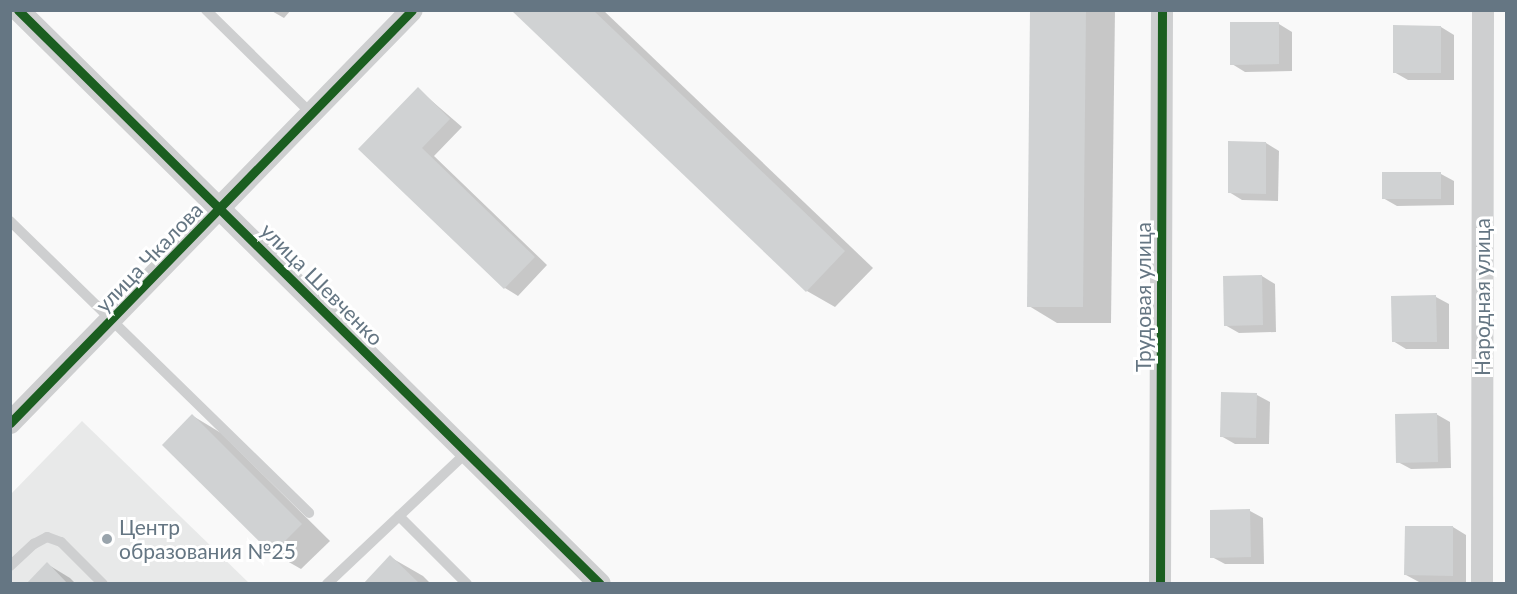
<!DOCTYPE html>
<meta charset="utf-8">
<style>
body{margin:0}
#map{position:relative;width:1517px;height:594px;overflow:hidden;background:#f9f9f9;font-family:Lato,sans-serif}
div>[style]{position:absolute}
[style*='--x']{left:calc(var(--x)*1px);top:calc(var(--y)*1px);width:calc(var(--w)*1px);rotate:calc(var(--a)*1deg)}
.built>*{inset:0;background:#e8e9e9}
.shadow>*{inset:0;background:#0003}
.building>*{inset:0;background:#d0d2d3}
.lane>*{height:10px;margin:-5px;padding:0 5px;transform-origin:5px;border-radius:5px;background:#cecfd0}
.street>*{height:22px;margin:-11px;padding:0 11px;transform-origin:11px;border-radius:11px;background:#cecfd0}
.cycleway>*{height:9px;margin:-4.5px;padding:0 4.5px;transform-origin:4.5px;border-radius:4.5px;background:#1b5e20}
.dots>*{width:16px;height:16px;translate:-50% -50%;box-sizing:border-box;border:3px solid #fff;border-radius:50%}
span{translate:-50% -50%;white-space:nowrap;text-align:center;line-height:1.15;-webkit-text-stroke:6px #fff;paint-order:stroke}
.street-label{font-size:21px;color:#657683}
.poi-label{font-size:21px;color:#657683}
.left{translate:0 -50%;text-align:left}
.frame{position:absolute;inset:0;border:12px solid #657683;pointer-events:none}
</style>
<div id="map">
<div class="built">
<i style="clip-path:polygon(82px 421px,249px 583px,11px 583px,10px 495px)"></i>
</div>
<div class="shadow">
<i style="clip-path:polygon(270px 10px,291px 10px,284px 18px)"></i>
<i style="clip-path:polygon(513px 10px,603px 10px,873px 268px,835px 307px,807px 291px)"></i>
<i style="clip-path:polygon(1032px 10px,1115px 10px,1111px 323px,1057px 323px,1029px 306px)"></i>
<i style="clip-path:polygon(1279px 24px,1292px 32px,1292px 71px,1245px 72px,1232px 64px)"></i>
<i style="clip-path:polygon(1441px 27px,1454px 35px,1454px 80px,1408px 80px,1394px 72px)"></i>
<i style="clip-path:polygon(418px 89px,462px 127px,434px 156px,547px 265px,518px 296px,505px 288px,360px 149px)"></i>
<i style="clip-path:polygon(1230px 143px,1266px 143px,1279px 151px,1278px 201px,1242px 200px,1229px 192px)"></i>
<i style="clip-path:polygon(1441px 174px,1454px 181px,1454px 205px,1397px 206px,1383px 198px)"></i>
<i style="clip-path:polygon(1262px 276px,1275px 284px,1276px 332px,1239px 333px,1225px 325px)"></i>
<i style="clip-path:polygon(1436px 297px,1449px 304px,1449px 349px,1406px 349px,1393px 341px)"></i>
<i style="clip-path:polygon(1257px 395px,1270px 402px,1269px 444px,1235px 444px,1221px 436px)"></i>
<i style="clip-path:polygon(1436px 414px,1450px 422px,1451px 468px,1411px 469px,1398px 462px)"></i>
<i style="clip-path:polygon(193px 416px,221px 433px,330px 541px,301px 569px,273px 553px)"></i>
<i style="clip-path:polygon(1250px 511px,1263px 518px,1264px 564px,1225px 564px,1212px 557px)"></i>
<i style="clip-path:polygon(1453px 527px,1466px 535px,1466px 582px,1419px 582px,1406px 575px)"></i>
<i style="clip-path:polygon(390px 557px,423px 576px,431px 584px,365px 584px)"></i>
<i style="clip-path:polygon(47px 564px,70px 578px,76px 584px,28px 584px)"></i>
</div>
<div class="building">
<i style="clip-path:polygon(511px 10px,593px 10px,845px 251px,806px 292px)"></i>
<i style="clip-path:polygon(1030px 10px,1086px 10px,1083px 307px,1027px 307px)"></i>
<i style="clip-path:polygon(1230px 22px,1279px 22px,1279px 64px,1230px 65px)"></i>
<i style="clip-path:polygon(1393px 25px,1441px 26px,1441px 73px,1393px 73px)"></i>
<i style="clip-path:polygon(418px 87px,450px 119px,422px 148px,535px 257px,504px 289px,358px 149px)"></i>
<i style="clip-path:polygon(1228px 141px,1266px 142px,1266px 194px,1228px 193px)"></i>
<i style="clip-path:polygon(1382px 172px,1441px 172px,1441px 199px,1382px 199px)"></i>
<i style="clip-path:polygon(1262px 275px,1263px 325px,1224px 326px,1223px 276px)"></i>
<i style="clip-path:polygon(1436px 295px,1437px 342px,1392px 342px,1391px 296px)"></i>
<i style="clip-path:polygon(1221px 392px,1257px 393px,1256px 438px,1220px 437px)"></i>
<i style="clip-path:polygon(1437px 413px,1438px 462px,1396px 463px,1395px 414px)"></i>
<i style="clip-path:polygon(192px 414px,302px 524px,272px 554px,162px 445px)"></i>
<i style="clip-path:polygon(1250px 509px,1251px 557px,1210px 558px,1210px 510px)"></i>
<i style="clip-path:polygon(1405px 526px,1453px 526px,1453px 576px,1404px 575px)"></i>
<i style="clip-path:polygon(390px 555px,420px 584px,363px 584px)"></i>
<i style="clip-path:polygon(47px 562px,68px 584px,26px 584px)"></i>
</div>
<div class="lane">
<i style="--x:206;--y:10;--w:148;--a:44.5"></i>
<i style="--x:10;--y:221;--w:418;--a:44.3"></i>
<i style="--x:399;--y:516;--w:96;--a:45"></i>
<i style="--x:10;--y:566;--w:33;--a:-43"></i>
<i style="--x:34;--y:544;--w:15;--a:-28"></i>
<i style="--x:47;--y:537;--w:15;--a:20"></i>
<i style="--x:61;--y:542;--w:59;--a:45"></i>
<i style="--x:327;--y:584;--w:192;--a:-43.3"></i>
</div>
<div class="street">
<i style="--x:18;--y:10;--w:817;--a:44.6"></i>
<i style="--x:10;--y:423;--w:576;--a:-45.77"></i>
<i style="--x:1160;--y:584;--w:574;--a:-89.8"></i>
<i style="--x:1482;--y:584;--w:574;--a:-89.9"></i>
</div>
<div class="cycleway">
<i style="--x:18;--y:10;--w:817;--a:44.6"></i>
<i style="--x:10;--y:423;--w:576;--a:-45.77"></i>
<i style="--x:1160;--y:584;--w:574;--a:-89.8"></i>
</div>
<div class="dots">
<i style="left:107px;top:539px;background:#99a4ac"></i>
</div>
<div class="street-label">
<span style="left:149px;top:257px;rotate:-46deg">улица Чкалова</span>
<span style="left:322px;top:284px;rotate:45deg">улица Шевченко</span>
<span style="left:1143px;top:297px;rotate:-90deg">Трудовая улица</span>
<span style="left:1482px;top:297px;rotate:-90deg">Народная улица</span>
</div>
<div class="poi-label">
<span class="left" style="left:119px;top:539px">Центр<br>образования №25</span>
</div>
<div class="frame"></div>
</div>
